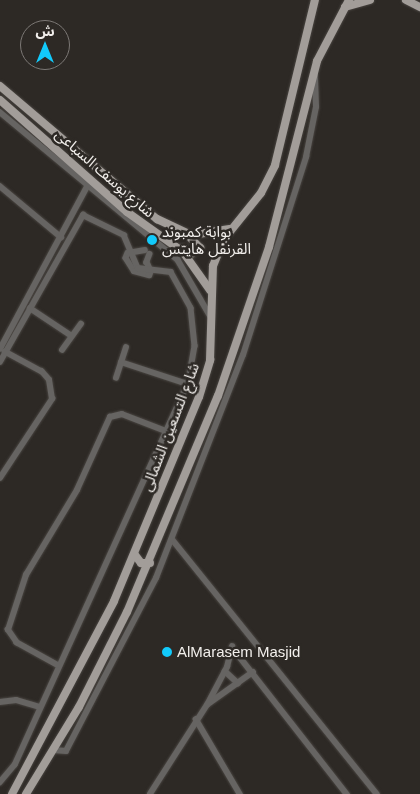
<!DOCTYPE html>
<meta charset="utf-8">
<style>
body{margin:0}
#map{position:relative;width:420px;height:794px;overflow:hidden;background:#2d2925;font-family:Arial,"Noto Sans Arabic",sans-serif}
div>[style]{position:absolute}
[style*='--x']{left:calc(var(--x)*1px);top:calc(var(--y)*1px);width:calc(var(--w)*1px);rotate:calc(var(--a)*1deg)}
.roads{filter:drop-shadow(0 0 1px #494541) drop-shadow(0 0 1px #494541)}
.minor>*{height:5.5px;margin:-2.75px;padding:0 2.75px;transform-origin:2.75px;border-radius:2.75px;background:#666462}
.major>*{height:8px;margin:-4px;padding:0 4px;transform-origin:4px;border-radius:4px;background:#a29d99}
.dots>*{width:14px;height:14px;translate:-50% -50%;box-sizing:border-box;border:2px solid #2d2925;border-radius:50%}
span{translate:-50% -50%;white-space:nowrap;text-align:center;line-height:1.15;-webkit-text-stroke:5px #2d2925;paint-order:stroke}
.street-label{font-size:15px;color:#f2efec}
.poi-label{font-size:15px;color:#f2efec}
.left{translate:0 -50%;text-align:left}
.north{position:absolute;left:20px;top:20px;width:50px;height:50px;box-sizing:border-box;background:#2d2925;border:1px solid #7c7875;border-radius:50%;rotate:0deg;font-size:14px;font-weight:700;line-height:20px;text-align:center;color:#f2efec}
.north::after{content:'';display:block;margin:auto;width:18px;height:22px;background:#12cafb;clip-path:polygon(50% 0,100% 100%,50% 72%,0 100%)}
</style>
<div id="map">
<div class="roads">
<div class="minor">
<i style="--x:0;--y:112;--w:231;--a:39.7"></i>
<i style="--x:178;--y:260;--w:66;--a:59.9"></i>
<i style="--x:0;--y:186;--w:80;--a:39.9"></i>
<i style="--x:128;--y:253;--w:5;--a:112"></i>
<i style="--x:126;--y:258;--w:15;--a:58"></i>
<i style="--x:134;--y:271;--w:16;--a:15"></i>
<i style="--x:149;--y:275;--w:4;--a:-63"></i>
<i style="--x:128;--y:253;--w:17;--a:-10"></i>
<i style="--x:150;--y:254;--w:9;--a:111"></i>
<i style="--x:147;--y:262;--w:10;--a:66"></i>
<i style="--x:30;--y:308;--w:50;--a:33.7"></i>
<i style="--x:0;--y:349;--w:184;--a:-61.8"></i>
<i style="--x:62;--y:350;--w:32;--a:-54"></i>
<i style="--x:0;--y:362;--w:169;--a:-60.5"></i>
<i style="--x:83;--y:215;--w:46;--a:26"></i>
<i style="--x:124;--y:235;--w:36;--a:67"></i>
<i style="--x:138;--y:268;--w:33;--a:7"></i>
<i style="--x:171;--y:272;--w:41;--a:60.9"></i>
<i style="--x:191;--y:308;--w:38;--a:84"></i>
<i style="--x:195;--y:346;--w:39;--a:100"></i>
<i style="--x:188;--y:384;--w:418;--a:114.4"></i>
<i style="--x:15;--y:765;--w:23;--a:130"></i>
<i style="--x:121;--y:362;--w:71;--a:18.2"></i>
<i style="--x:116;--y:378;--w:32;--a:-72"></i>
<i style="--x:0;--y:478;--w:95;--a:-56.6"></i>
<i style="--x:52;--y:399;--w:19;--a:-99"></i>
<i style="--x:49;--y:380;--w:11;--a:-131"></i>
<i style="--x:42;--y:372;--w:42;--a:-151.6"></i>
<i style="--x:172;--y:539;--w:327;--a:51.2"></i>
<i style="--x:232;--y:647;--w:187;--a:52"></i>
<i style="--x:57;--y:665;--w:46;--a:-151.2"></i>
<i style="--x:17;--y:643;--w:16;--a:-125"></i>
<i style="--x:8;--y:630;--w:58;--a:-71.9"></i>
<i style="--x:26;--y:575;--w:99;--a:-59"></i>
<i style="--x:77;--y:490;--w:80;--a:-65.7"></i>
<i style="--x:110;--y:417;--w:12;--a:-14"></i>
<i style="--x:122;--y:414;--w:47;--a:21.1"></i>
<i style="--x:225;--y:671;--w:18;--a:43"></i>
<i style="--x:0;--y:702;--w:16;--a:-7"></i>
<i style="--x:16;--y:700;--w:25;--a:16"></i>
<i style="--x:208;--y:704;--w:55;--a:-35.4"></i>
<i style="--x:196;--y:719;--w:87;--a:59.6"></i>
<i style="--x:53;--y:750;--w:13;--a:4"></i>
<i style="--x:66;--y:751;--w:195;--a:-62.5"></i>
<i style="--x:156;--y:578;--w:239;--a:-68.7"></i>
<i style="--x:243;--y:355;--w:208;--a:-72.3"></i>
<i style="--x:306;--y:157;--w:51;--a:-78.7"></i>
<i style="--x:316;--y:107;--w:35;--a:-92"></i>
<i style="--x:150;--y:794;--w:106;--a:-57.4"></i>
<i style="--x:207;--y:705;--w:43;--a:-62.2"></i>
<i style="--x:227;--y:667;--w:21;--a:-76"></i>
</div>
<div class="major">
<i style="--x:406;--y:0;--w:16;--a:27"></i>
<i style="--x:345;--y:7;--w:26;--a:-16"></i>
<i style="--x:0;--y:86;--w:206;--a:40.3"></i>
<i style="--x:157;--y:219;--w:38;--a:25"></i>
<i style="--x:192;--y:235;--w:38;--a:-9"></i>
<i style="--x:0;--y:100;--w:169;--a:41.4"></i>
<i style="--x:127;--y:212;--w:69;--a:35.5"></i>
<i style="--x:183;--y:252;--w:47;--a:54.6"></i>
<i style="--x:183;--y:248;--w:11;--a:27"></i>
<i style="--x:193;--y:253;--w:9;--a:-36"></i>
<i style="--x:200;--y:248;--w:19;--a:-133"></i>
<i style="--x:135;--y:555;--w:10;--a:53"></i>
<i style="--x:141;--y:563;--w:9;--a:0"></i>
<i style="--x:12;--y:794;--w:218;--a:-62.1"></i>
<i style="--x:114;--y:601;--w:221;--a:-67.4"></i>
<i style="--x:199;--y:397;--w:39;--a:-73"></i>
<i style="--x:210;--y:360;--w:94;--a:-88.2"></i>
<i style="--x:213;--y:266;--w:29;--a:-68"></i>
<i style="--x:224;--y:239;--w:59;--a:-51.2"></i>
<i style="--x:261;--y:193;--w:31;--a:-63"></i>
<i style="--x:275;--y:165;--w:170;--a:-76.4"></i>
<i style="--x:26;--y:794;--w:102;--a:-58.7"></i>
<i style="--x:79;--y:707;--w:106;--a:-63.2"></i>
<i style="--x:127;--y:612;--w:234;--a:-67.2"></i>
<i style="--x:218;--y:396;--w:157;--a:-71.1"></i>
<i style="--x:269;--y:247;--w:192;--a:-75.5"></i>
<i style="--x:317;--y:61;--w:69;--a:-62.3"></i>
</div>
</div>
<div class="dots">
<i style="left:152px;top:240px;background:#12cafb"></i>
<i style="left:167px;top:652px;background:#12cafb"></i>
</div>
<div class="street-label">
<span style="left:105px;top:173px;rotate:41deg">شارع يوسف السباعى</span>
<span style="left:170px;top:427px;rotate:-69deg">شارع التسعين الشمالى</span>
</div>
<div class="poi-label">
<span class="left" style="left:162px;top:240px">بوابة كمبوند<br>القرنفل هايتس</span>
<span class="left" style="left:177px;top:652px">AlMarasem Masjid</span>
</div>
<div class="north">ش</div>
</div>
